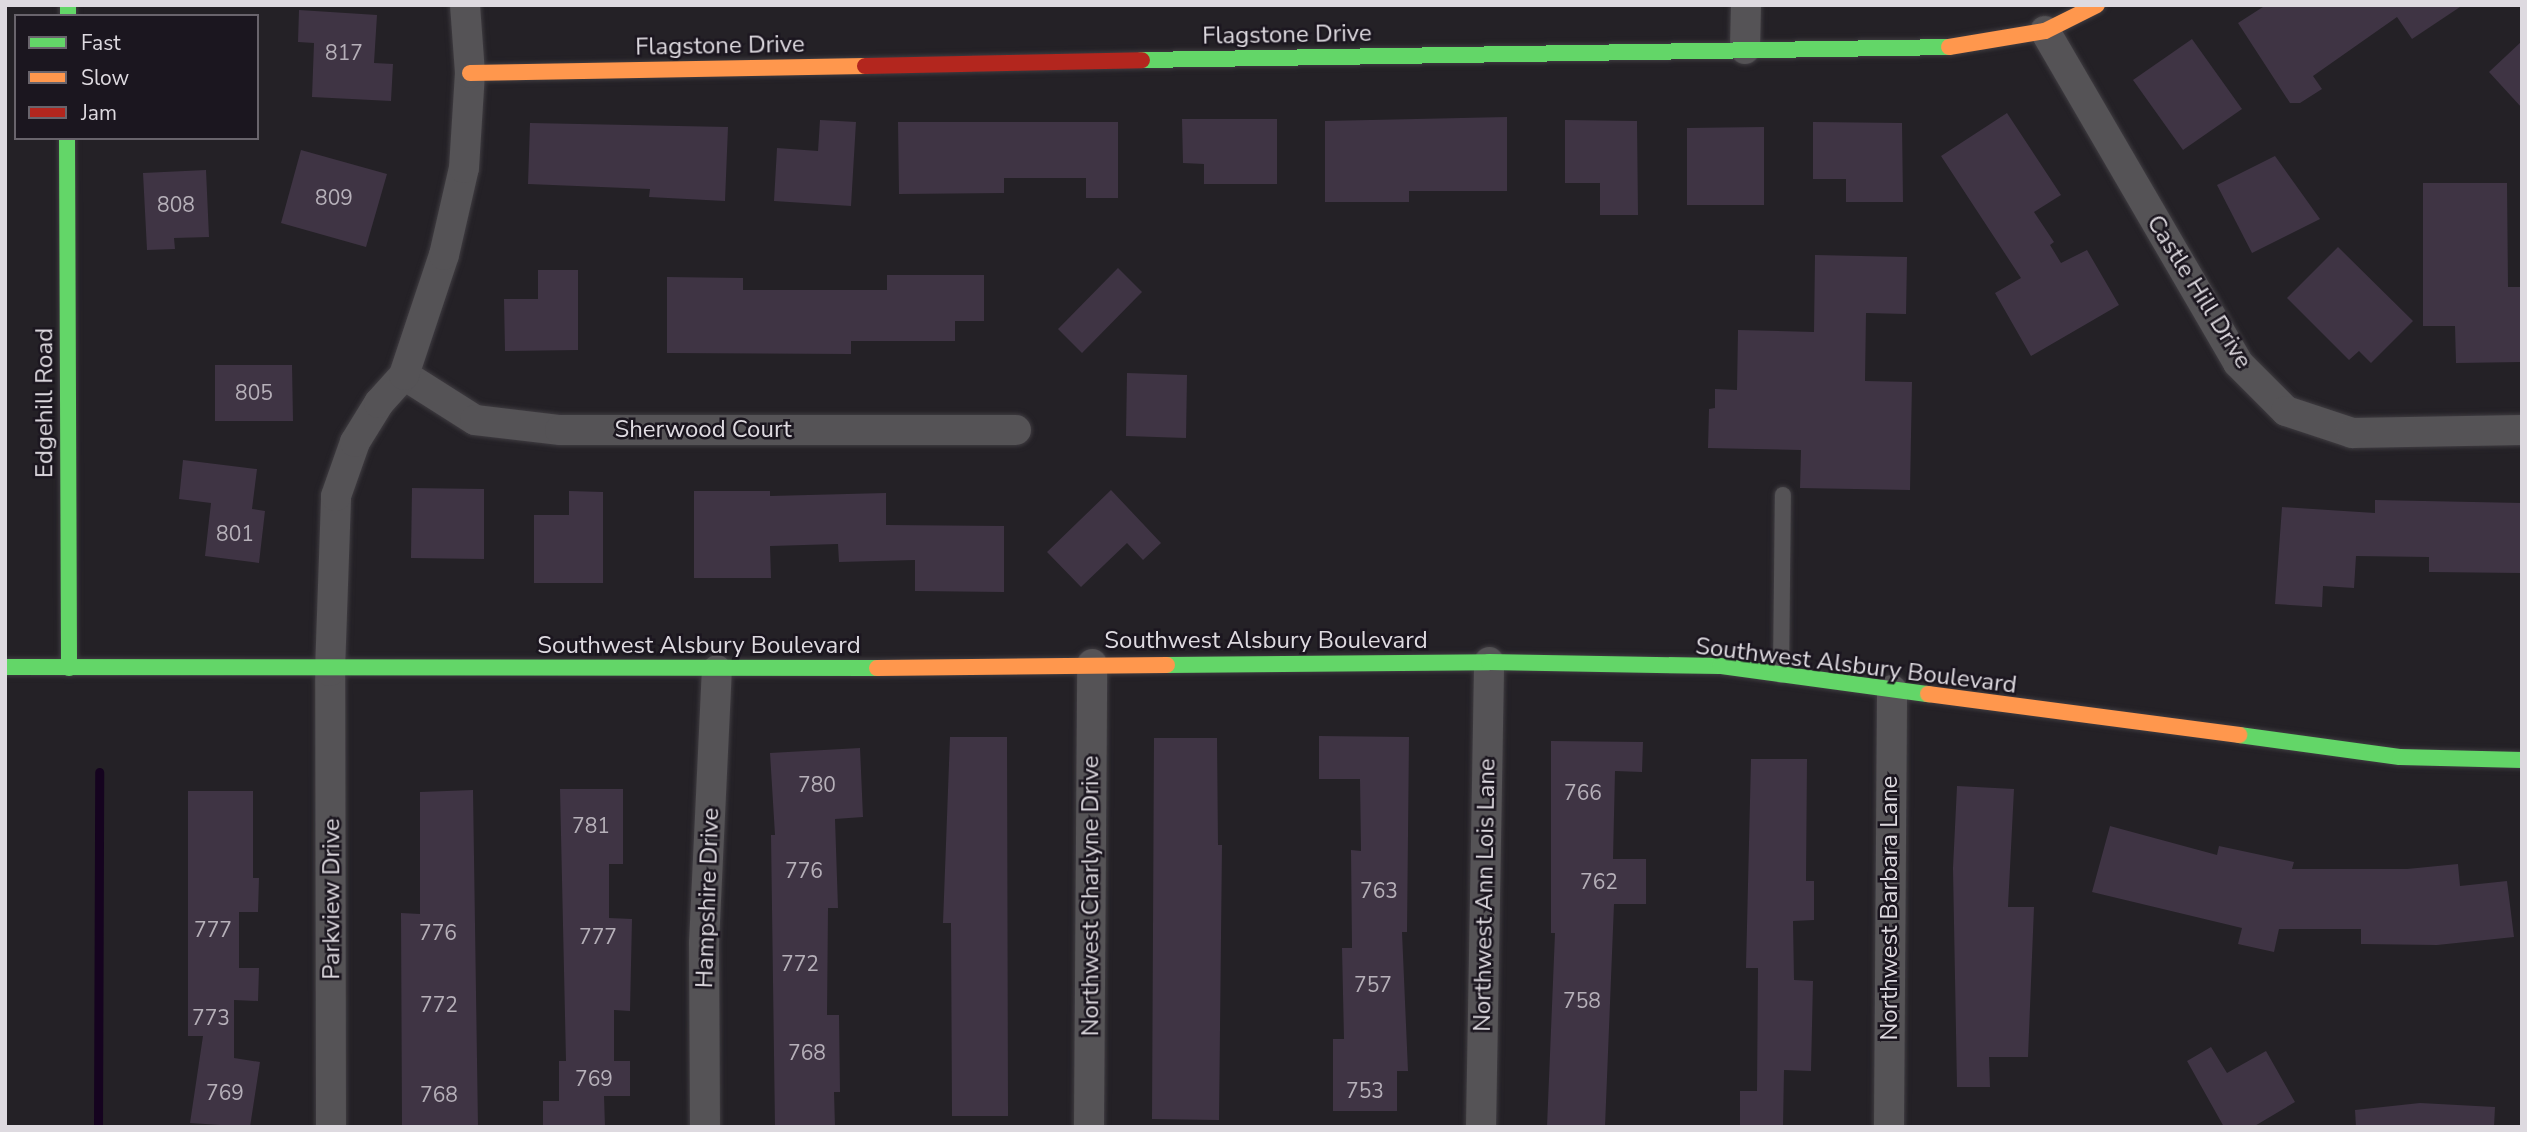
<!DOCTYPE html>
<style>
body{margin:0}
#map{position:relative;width:2527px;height:1132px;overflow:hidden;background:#242126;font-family:"Nunito Sans",sans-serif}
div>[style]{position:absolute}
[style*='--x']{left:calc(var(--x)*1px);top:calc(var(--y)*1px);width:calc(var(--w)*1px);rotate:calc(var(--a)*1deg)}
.stream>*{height:9px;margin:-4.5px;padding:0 4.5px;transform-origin:4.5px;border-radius:4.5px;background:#15031f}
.building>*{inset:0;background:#3f3444}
.roads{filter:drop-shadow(0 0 2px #3f3c41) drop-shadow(0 0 2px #3f3c41)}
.lane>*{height:16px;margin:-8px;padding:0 8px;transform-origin:8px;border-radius:8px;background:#555356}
.street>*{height:30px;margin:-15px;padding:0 15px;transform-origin:15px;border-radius:15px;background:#555356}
.fast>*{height:16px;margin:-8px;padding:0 8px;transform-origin:8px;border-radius:8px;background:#63d668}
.slow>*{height:16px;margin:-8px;padding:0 8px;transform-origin:8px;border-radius:8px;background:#ff974d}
.jam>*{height:16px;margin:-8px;padding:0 8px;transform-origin:8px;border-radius:8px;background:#b3261e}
span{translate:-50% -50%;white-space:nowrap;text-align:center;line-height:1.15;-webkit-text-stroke:5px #1b161f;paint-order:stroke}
.number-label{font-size:21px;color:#b6b0b9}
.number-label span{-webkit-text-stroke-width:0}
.street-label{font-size:24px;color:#dedae0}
.frame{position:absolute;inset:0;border:7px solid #dedae0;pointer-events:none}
.legend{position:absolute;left:14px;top:14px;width:245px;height:126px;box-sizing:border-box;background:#1b161f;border:2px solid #69646c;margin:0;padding:9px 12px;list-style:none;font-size:21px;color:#dedae0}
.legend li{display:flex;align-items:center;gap:14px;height:35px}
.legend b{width:35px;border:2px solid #69646c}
</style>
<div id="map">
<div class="stream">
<i style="--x:98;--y:1127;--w:355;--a:-89.8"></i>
</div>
<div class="building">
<i style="clip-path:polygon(2266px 5px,2463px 5px,2412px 39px,2397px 17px,2313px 76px,2322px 89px,2300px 103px,2290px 103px,2238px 23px)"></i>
<i style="clip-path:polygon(299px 10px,377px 15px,374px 63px,393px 64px,391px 101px,312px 97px,314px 43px,298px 42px)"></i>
<i style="clip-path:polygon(2192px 39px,2242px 109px,2183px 150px,2133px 80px)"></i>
<i style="clip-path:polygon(2522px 41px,2522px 108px,2489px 72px)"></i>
<i style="clip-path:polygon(2007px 113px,2061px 195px,2034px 212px,2054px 242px,2050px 245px,2061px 263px,2087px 250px,2119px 305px,2031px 356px,1995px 293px,2021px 278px,1941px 156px)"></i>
<i style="clip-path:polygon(1507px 117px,1507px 191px,1409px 191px,1409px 202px,1325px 202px,1325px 121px)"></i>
<i style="clip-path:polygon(1182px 119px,1277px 119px,1277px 184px,1204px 184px,1204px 164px,1183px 163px)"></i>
<i style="clip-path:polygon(820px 120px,856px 122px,851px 206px,774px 201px,777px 148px,818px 151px)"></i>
<i style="clip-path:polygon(1565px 120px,1637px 121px,1638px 215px,1600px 215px,1600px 183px,1565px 183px)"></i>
<i style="clip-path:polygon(898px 122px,1118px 122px,1118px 198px,1086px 198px,1086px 178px,1004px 178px,1004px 193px,899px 194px)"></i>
<i style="clip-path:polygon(1813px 122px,1902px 123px,1903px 202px,1846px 202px,1846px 179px,1813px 179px)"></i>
<i style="clip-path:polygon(530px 123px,728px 127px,725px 201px,649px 197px,650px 189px,528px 184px)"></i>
<i style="clip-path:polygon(1764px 127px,1764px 205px,1687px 205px,1687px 128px)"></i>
<i style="clip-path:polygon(301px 150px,387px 174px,366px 247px,281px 223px)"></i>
<i style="clip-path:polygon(2275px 156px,2320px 219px,2252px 253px,2217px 185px)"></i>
<i style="clip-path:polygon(206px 170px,209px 237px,174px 238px,175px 249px,147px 250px,143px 173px)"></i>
<i style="clip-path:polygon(2423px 183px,2507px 183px,2508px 287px,2522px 287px,2522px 362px,2456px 363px,2455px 326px,2423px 326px)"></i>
<i style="clip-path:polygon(2338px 247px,2413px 321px,2371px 363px,2359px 351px,2349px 360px,2287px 298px)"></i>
<i style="clip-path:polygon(1815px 255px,1907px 257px,1906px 314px,1866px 313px,1865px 381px,1912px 382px,1910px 490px,1800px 488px,1801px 450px,1708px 448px,1709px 409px,1715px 408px,1715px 389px,1737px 390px,1738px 330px,1814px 332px)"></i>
<i style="clip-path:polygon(1118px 268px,1142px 292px,1082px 353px,1058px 329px)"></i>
<i style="clip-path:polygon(538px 270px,578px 270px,578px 350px,505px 351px,504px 299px,538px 299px)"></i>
<i style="clip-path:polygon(887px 275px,984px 275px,984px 321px,955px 321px,955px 341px,851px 341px,851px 354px,667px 353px,667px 277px,743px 278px,743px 290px,887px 290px)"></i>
<i style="clip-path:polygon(215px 365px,292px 365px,293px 421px,215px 421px)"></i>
<i style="clip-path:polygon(1127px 373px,1187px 375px,1186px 438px,1126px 436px)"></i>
<i style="clip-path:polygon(183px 460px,257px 469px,252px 509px,265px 511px,259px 563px,205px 556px,211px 503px,179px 499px)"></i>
<i style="clip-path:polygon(412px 488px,484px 489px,484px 559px,411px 558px)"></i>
<i style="clip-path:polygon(1111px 490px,1161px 543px,1143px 560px,1127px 543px,1081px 587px,1047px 552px)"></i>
<i style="clip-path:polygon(569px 491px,603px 492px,603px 583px,534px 583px,534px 515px,569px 515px)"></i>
<i style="clip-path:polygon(694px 491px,770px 491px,770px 496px,886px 493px,886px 525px,1004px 526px,1004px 592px,915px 591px,915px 560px,839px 562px,838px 544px,770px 546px,771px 578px,694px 578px)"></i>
<i style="clip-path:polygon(2375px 500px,2522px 503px,2522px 573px,2429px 572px,2429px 557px,2356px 556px,2354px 588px,2323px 586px,2322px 607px,2275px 604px,2282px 507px,2375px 513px)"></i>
<i style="clip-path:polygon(1319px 736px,1409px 737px,1407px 932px,1402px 932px,1408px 1071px,1397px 1071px,1397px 1111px,1333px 1111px,1333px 1039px,1344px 1039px,1342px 948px,1352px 948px,1351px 850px,1361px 851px,1360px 779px,1319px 779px)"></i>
<i style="clip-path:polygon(950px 737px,1007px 737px,1008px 1116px,952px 1116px,951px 923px,943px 923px)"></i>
<i style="clip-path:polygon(1154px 738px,1217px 738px,1218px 845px,1222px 845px,1219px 1120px,1152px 1119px)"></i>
<i style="clip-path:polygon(1551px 741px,1643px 742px,1642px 772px,1615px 771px,1613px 859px,1646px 859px,1646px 904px,1614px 904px,1605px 1127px,1547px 1127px,1555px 933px,1551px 933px)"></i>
<i style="clip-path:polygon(860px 748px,863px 817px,835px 819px,838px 908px,828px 908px,827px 1015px,839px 1015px,840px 1092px,834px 1092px,835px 1127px,775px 1127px,771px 835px,775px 835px,770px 753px)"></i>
<i style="clip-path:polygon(1751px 759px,1807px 759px,1806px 881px,1814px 881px,1814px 920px,1793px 921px,1794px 980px,1813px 981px,1811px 1071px,1784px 1070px,1783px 1127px,1740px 1127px,1740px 1091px,1757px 1091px,1758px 968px,1746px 968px)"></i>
<i style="clip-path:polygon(1957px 786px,2014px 789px,2008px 907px,2034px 907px,2028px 1057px,1989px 1057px,1990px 1087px,1957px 1087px,1953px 868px)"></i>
<i style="clip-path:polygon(560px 789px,623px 789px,623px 864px,609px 864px,609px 918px,632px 919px,630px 1011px,614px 1010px,614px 1061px,630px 1061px,630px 1096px,604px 1096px,605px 1127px,543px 1127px,543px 1101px,559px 1101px,559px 1061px,566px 1061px)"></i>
<i style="clip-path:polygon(473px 790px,478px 1127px,402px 1127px,401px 913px,420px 914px,420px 792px)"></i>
<i style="clip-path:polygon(188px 791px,253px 791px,253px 878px,259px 878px,258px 912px,239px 912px,239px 968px,259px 968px,258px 1001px,234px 1000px,234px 1058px,260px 1062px,250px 1127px,190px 1123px,203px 1036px,188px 1036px)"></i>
<i style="clip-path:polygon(2110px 826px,2217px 855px,2219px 846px,2294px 862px,2292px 869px,2407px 869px,2458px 864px,2460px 886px,2507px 881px,2514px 937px,2437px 945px,2361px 944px,2361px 929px,2279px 929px,2274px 952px,2238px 944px,2242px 928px,2092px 892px)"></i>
<i style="clip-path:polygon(2211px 1047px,2227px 1073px,2266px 1051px,2295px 1102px,2253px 1127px,2224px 1127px,2187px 1061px)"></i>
<i style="clip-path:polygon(2420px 1103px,2495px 1107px,2494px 1127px,2356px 1127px,2355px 1110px)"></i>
</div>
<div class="roads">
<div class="lane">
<i style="--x:1781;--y:675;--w:180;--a:-89.4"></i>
</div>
<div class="street">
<i style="--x:2045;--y:31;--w:384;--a:59.8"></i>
<i style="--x:2238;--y:363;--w:68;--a:45"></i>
<i style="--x:2286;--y:411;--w:70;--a:18.4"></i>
<i style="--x:2352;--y:433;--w:170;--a:-1"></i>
<i style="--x:1745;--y:49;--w:44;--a:-88.7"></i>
<i style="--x:404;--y:375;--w:84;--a:32.4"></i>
<i style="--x:475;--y:420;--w:86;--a:6.7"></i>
<i style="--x:560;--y:430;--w:456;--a:0"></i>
<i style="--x:331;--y:1127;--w:456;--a:-90.1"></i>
<i style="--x:330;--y:671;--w:175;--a:-88"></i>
<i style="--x:336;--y:496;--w:57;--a:-70.6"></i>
<i style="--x:355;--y:442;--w:46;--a:-58.4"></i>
<i style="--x:379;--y:403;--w:38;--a:-48"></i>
<i style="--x:404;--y:375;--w:126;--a:-71.6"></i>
<i style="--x:444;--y:255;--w:89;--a:-77.1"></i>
<i style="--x:464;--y:168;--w:95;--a:-86.4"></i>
<i style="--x:470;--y:73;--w:68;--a:-94.2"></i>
<i style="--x:705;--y:1127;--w:184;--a:-90.3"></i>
<i style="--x:704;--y:943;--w:273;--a:-87.3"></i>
<i style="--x:1089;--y:1127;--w:463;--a:-89.6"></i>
<i style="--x:1481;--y:1127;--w:465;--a:-89"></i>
<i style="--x:1889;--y:1127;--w:437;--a:-89.6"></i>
</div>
<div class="fast">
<i style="--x:68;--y:5;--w:11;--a:90"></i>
<i style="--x:1142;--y:60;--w:807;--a:-0.92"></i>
<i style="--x:67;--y:138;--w:530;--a:89.78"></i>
<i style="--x:1167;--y:665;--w:322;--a:-0.5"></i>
<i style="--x:1489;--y:662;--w:231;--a:1"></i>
<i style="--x:1720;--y:666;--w:210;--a:7.7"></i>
<i style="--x:5;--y:667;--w:872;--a:0.07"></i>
<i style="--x:2239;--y:735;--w:162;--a:7.8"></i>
<i style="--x:2400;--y:757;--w:122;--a:1.4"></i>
</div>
<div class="slow">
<i style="--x:1949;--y:47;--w:97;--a:-9.5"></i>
<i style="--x:2045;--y:31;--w:58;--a:-26.6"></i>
<i style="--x:470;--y:73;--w:395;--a:-1"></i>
<i style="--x:877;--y:668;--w:290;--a:-0.6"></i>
<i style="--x:1928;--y:694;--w:314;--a:7.5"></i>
</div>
<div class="jam">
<i style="--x:865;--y:66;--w:277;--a:-1.2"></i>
</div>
</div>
<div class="number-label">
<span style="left:344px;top:53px">817</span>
<span style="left:334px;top:198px">809</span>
<span style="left:176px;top:205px">808</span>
<span style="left:254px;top:393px">805</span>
<span style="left:235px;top:534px">801</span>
<span style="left:817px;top:785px">780</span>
<span style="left:1583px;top:793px">766</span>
<span style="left:591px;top:826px">781</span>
<span style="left:804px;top:871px">776</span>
<span style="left:1599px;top:882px">762</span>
<span style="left:1379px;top:891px">763</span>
<span style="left:213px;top:930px">777</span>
<span style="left:438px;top:933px">776</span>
<span style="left:598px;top:937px">777</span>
<span style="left:800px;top:964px">772</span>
<span style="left:1373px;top:985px">757</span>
<span style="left:1582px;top:1001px">758</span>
<span style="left:439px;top:1005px">772</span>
<span style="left:211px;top:1018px">773</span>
<span style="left:807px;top:1053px">768</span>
<span style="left:594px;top:1079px">769</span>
<span style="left:1365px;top:1091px">753</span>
<span style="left:225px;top:1093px">769</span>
<span style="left:439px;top:1095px">768</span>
</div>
<div class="street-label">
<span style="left:1287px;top:35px;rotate:-1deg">Flagstone Drive</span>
<span style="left:720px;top:46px;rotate:-1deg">Flagstone Drive</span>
<span style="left:2199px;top:292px;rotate:58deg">Castle Hill Drive</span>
<span style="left:45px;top:403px;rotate:-90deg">Edgehill Road</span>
<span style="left:703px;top:430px">Sherwood Court</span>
<span style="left:1266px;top:641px">Southwest Alsbury Boulevard</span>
<span style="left:699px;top:646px">Southwest Alsbury Boulevard</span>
<span style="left:1856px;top:666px;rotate:7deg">Southwest Alsbury Boulevard</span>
<span style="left:1485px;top:895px;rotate:-89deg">Northwest Ann Lois Lane</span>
<span style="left:1091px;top:896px;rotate:-90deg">Northwest Charlyne Drive</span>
<span style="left:708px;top:898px;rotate:-88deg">Hampshire Drive</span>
<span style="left:332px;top:899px;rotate:-90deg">Parkview Drive</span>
<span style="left:1890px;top:908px;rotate:-90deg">Northwest Barbara Lane</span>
</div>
<div class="frame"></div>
<ul class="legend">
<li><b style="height:9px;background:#63d668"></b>Fast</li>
<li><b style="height:9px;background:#ff974d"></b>Slow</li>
<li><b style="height:9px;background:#b3261e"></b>Jam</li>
</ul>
</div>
